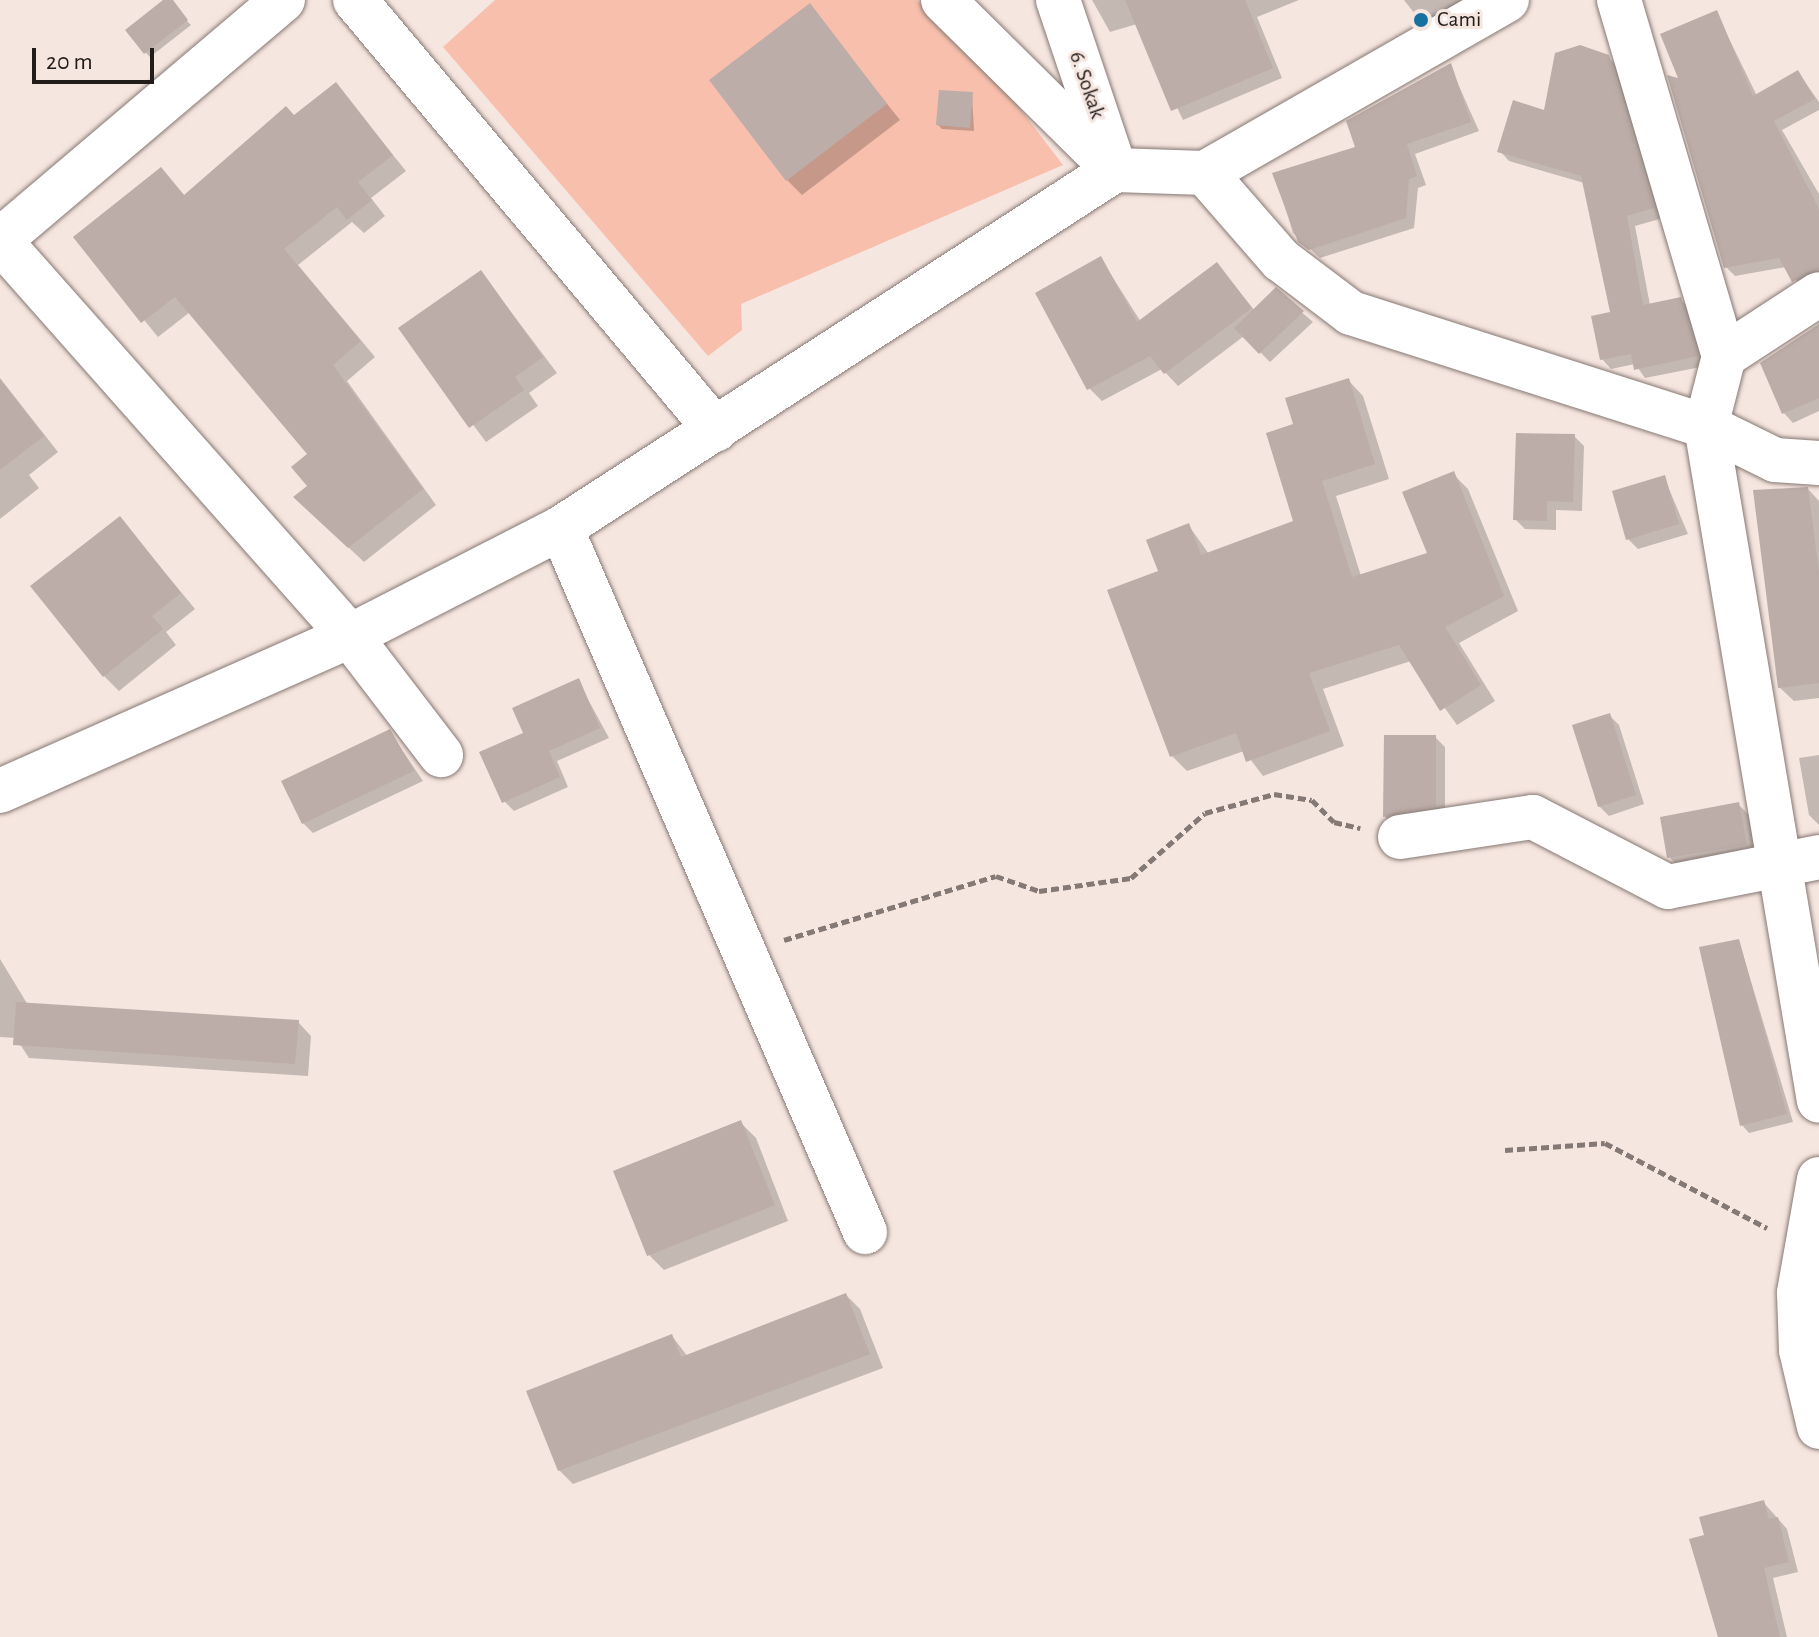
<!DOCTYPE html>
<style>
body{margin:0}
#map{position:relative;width:1819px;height:1637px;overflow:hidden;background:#f6e6e0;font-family:"Alegreya Sans",sans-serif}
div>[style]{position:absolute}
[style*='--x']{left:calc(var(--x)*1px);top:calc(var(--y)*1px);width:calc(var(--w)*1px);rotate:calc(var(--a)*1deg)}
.green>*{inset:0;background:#f7bfac}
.shadow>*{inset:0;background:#0003}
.building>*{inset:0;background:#bcada8}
.path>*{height:5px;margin-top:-2.5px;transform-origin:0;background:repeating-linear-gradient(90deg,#847975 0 8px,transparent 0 12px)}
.roads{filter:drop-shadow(0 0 2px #867873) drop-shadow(0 0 2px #867873)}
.minor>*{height:44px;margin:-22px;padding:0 22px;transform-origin:22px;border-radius:22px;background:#fff}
.dots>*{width:22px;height:22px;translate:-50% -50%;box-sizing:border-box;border:4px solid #f6e6e0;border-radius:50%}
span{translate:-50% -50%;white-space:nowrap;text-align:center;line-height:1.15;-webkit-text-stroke:6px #f6e6e0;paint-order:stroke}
.poi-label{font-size:22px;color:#221c1a}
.left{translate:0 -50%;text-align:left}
.street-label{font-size:22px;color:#221c1a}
.scale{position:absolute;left:32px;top:48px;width:122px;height:36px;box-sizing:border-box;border:4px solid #221c1a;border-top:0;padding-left:10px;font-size:24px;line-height:28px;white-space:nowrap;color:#221c1a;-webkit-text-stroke:6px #f6e6e0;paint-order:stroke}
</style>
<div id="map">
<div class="green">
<i style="clip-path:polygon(495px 0,917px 0,1008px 93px,1063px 165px,741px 304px,742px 330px,708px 356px,443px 47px)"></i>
</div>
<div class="shadow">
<i style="clip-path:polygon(166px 0,191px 25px,150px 57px,145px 52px)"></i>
<i style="clip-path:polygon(1092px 0,1299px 0,1257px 17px,1282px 78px,1183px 120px,1137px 24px,1110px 32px)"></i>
<i style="clip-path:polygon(1404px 0,1488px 0,1432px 36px)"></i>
<i style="clip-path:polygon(809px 6px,900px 120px,802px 195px,787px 180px)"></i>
<i style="clip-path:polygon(1716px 12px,1757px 96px,1798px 72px,1819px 102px,1819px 110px,1782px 130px,1819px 194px,1819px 281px,1803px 289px,1786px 267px,1735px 276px,1726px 267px,1682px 82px)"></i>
<i style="clip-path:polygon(1608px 57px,1618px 67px,1663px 218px,1635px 226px,1650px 305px,1680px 299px,1690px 309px,1706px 366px,1645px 378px,1635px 364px,1611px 369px,1602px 359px,1612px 314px,1584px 183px,1509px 161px,1500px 151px)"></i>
<i style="clip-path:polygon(1450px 66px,1479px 131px,1415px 154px,1426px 185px,1418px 188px,1414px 228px,1320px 258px,1293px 233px,1275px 175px,1357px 149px)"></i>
<i style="clip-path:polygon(336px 85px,406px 171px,371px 198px,385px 216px,364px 233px,352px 222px,298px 265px,375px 357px,347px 381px,436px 505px,364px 562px,296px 498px,310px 486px,310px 454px,190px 312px,158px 337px,76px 237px,161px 170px,186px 197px)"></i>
<i style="clip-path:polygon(972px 94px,974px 131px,942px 129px,938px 125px)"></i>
<i style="clip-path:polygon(1101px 259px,1141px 322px,1217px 264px,1255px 311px,1276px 290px,1313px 322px,1270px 362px,1244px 336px,1178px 386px,1162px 369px,1102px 401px,1089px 388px)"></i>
<i style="clip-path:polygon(481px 272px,557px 373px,529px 393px,538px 406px,486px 442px,401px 329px)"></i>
<i style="clip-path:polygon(1819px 326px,1819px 411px,1793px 423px,1784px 413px)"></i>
<i style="clip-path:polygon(0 378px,58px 452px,29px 475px,39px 488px,0 519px)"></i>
<i style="clip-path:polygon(1348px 380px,1363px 396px,1389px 479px,1336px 496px,1361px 576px,1430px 555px,1453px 474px,1468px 489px,1518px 611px,1459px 643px,1495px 701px,1457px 725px,1411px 661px,1323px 689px,1344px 746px,1263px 776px,1244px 751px,1187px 771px,1172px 756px,1161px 572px,1189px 526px,1209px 554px,1296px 522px,1296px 425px)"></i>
<i style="clip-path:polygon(1574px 436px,1584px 446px,1582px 511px,1556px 510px,1556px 530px,1525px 529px,1515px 519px)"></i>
<i style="clip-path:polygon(1664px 477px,1688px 534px,1638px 549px,1628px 539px)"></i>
<i style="clip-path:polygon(1808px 489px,1819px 501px,1819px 698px,1794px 701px,1779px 687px)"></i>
<i style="clip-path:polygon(120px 518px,195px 609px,166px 632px,176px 645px,119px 691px,104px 676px)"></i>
<i style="clip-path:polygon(578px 681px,609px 738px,557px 761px,568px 787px,514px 811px,504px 801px,525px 734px)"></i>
<i style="clip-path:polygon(1609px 715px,1619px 725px,1644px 804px,1609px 816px,1599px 806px)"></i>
<i style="clip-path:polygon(390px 732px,423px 781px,313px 833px,303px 823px)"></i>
<i style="clip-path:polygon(1386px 737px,1435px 737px,1445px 747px,1445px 816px,1395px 826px,1385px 817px)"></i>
<i style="clip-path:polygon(1819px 755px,1819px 825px,1809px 815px,1799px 758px)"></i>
<i style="clip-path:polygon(1738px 804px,1748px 814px,1756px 854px,1679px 867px,1669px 857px)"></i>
<i style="clip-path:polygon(1739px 941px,1793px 1122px,1749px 1133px,1742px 1125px)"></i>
<i style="clip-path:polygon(0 959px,28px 1005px,298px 1022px,311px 1036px,308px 1076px,29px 1058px,16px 1038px,0 1037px)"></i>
<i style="clip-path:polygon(741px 1123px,756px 1138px,788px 1221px,664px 1270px,649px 1255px)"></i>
<i style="clip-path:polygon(846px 1295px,860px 1309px,883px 1368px,573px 1484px,559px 1470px,672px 1336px,688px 1357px)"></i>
<i style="clip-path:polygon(1764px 1503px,1787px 1529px,1798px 1572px,1773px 1578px,1787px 1637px,1718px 1637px,1706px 1536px)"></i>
</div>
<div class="building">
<i style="clip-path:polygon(163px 0,173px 0,188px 20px,144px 54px,125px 30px)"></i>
<i style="clip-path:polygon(1125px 0,1245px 0,1273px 68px,1171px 111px)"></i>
<i style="clip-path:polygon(810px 3px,887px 104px,786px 181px,709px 80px)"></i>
<i style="clip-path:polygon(1717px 10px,1753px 96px,1798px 70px,1815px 99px,1774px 121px,1819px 209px,1819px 269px,1792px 282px,1779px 258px,1724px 268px,1667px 75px,1678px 78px,1660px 34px)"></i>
<i style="clip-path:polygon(1580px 45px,1609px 55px,1654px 208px,1627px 216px,1643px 305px,1681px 297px,1698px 356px,1634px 370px,1631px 354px,1600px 360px,1591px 316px,1610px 312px,1581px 176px,1497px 152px,1513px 100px,1544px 110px,1555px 53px)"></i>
<i style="clip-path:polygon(1451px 63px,1471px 122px,1407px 144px,1417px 176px,1409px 179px,1406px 218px,1309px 250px,1298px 242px,1272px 173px,1355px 147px,1346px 121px)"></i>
<i style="clip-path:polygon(336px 82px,393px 155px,358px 182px,372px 200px,347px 220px,337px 207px,284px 249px,361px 341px,333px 365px,423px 489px,348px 548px,293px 497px,307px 486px,291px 467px,307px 454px,175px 297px,141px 323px,73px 237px,161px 167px,184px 195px,286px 106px,294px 115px)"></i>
<i style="clip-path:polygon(939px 90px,973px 92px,970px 128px,936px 125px)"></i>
<i style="clip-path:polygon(1101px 256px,1137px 322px,1217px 262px,1252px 308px,1164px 374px,1150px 356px,1087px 390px,1035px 293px)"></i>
<i style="clip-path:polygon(481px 270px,543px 357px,515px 377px,524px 390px,469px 428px,398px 328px)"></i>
<i style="clip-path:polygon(1276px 287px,1304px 311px,1259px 354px,1234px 328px)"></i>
<i style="clip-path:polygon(1819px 324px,1819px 398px,1782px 414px,1760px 363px)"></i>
<i style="clip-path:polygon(1349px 378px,1375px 464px,1322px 481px,1352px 577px,1427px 553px,1402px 492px,1454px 471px,1504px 596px,1445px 627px,1481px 685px,1440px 711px,1399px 645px,1309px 673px,1330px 731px,1246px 762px,1236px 733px,1170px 757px,1107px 590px,1158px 571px,1146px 540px,1189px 523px,1201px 555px,1293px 521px,1266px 433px,1293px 424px,1285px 398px)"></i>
<i style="clip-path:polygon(0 379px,44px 436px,0 470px)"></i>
<i style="clip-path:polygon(1516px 433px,1575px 434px,1573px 502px,1547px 501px,1547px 521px,1513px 520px)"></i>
<i style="clip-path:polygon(1665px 475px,1679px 524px,1626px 540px,1612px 491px)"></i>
<i style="clip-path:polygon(1808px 487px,1819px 572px,1819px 683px,1778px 688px,1753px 490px)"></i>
<i style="clip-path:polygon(120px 516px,181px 593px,152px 616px,163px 629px,103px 677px,30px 586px)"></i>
<i style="clip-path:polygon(579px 678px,600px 728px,549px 751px,560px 777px,502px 803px,479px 752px,523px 733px,512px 708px)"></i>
<i style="clip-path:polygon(1610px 713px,1636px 795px,1598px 807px,1572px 725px)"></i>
<i style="clip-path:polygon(390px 729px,414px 771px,302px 824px,281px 781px)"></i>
<i style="clip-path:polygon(1384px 735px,1436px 735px,1436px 806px,1383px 817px)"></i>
<i style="clip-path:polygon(1739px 802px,1747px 845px,1667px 858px,1660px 817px)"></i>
<i style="clip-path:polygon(1739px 939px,1787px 1114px,1740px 1126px,1699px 947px)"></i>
<i style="clip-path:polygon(16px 1002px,299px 1020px,295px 1064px,13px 1045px)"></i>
<i style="clip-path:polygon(741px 1120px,775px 1205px,647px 1256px,613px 1171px)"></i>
<i style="clip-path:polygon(846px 1293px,870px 1354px,558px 1471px,526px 1391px,672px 1334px,681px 1357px)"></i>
<i style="clip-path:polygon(1764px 1500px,1769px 1519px,1778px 1517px,1789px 1562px,1764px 1568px,1780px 1637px,1718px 1637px,1689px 1539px,1704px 1535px,1699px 1517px)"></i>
</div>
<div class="path">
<i style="--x:784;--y:940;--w:221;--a:-16.8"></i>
<i style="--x:996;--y:876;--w:46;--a:19.2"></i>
<i style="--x:1039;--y:891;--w:93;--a:-8"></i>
<i style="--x:1131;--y:878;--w:98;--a:-41.3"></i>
<i style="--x:1205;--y:813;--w:72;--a:-15.4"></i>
<i style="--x:1274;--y:794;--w:38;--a:9"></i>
<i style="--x:1312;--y:800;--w:31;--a:45"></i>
<i style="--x:1334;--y:822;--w:27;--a:13"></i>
<i style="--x:1505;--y:1150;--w:100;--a:-4"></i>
<i style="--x:1605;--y:1143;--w:183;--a:27.7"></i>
</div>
<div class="roads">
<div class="minor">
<i style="--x:355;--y:0;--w:561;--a:49.99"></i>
<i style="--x:943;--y:0;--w:242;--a:44.7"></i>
<i style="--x:1058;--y:0;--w:169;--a:71.4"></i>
<i style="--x:1619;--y:0;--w:371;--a:73.6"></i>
<i style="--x:1724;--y:356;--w:72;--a:104.4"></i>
<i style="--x:1706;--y:426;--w:77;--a:26.2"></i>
<i style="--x:1775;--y:460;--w:44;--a:3.9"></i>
<i style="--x:1205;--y:173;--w:116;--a:48.9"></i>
<i style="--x:1281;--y:260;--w:88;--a:37.1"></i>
<i style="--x:1351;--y:313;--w:373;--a:17.7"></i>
<i style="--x:1706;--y:426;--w:684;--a:80.5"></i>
<i style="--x:0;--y:240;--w:371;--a:-40.3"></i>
<i style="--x:0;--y:241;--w:528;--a:48.46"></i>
<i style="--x:350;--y:636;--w:150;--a:52.6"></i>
<i style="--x:1724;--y:356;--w:113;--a:-33.1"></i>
<i style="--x:561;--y:528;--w:767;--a:66.64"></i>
<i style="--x:0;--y:791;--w:383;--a:-23.9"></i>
<i style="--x:350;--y:636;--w:237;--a:-27.1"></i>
<i style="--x:561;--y:528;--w:660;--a:-32.87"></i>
<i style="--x:1115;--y:170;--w:90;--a:1.9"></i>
<i style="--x:1205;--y:173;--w:348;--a:-29.8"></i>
<i style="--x:1400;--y:837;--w:134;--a:-8.6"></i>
<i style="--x:1533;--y:817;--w:152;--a:27.4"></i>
<i style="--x:1668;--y:887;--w:154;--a:-11.2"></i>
<i style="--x:1819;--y:1179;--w:116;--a:100"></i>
<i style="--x:1799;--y:1293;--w:57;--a:88"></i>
<i style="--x:1801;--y:1350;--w:79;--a:76.8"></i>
</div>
</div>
<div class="dots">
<i style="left:1421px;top:20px;background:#1671a0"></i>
</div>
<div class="poi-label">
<span class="left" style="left:1437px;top:20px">Cami</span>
</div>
<div class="street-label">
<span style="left:1087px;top:85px;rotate:71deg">6. Sokak</span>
</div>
<div class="scale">20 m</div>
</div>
